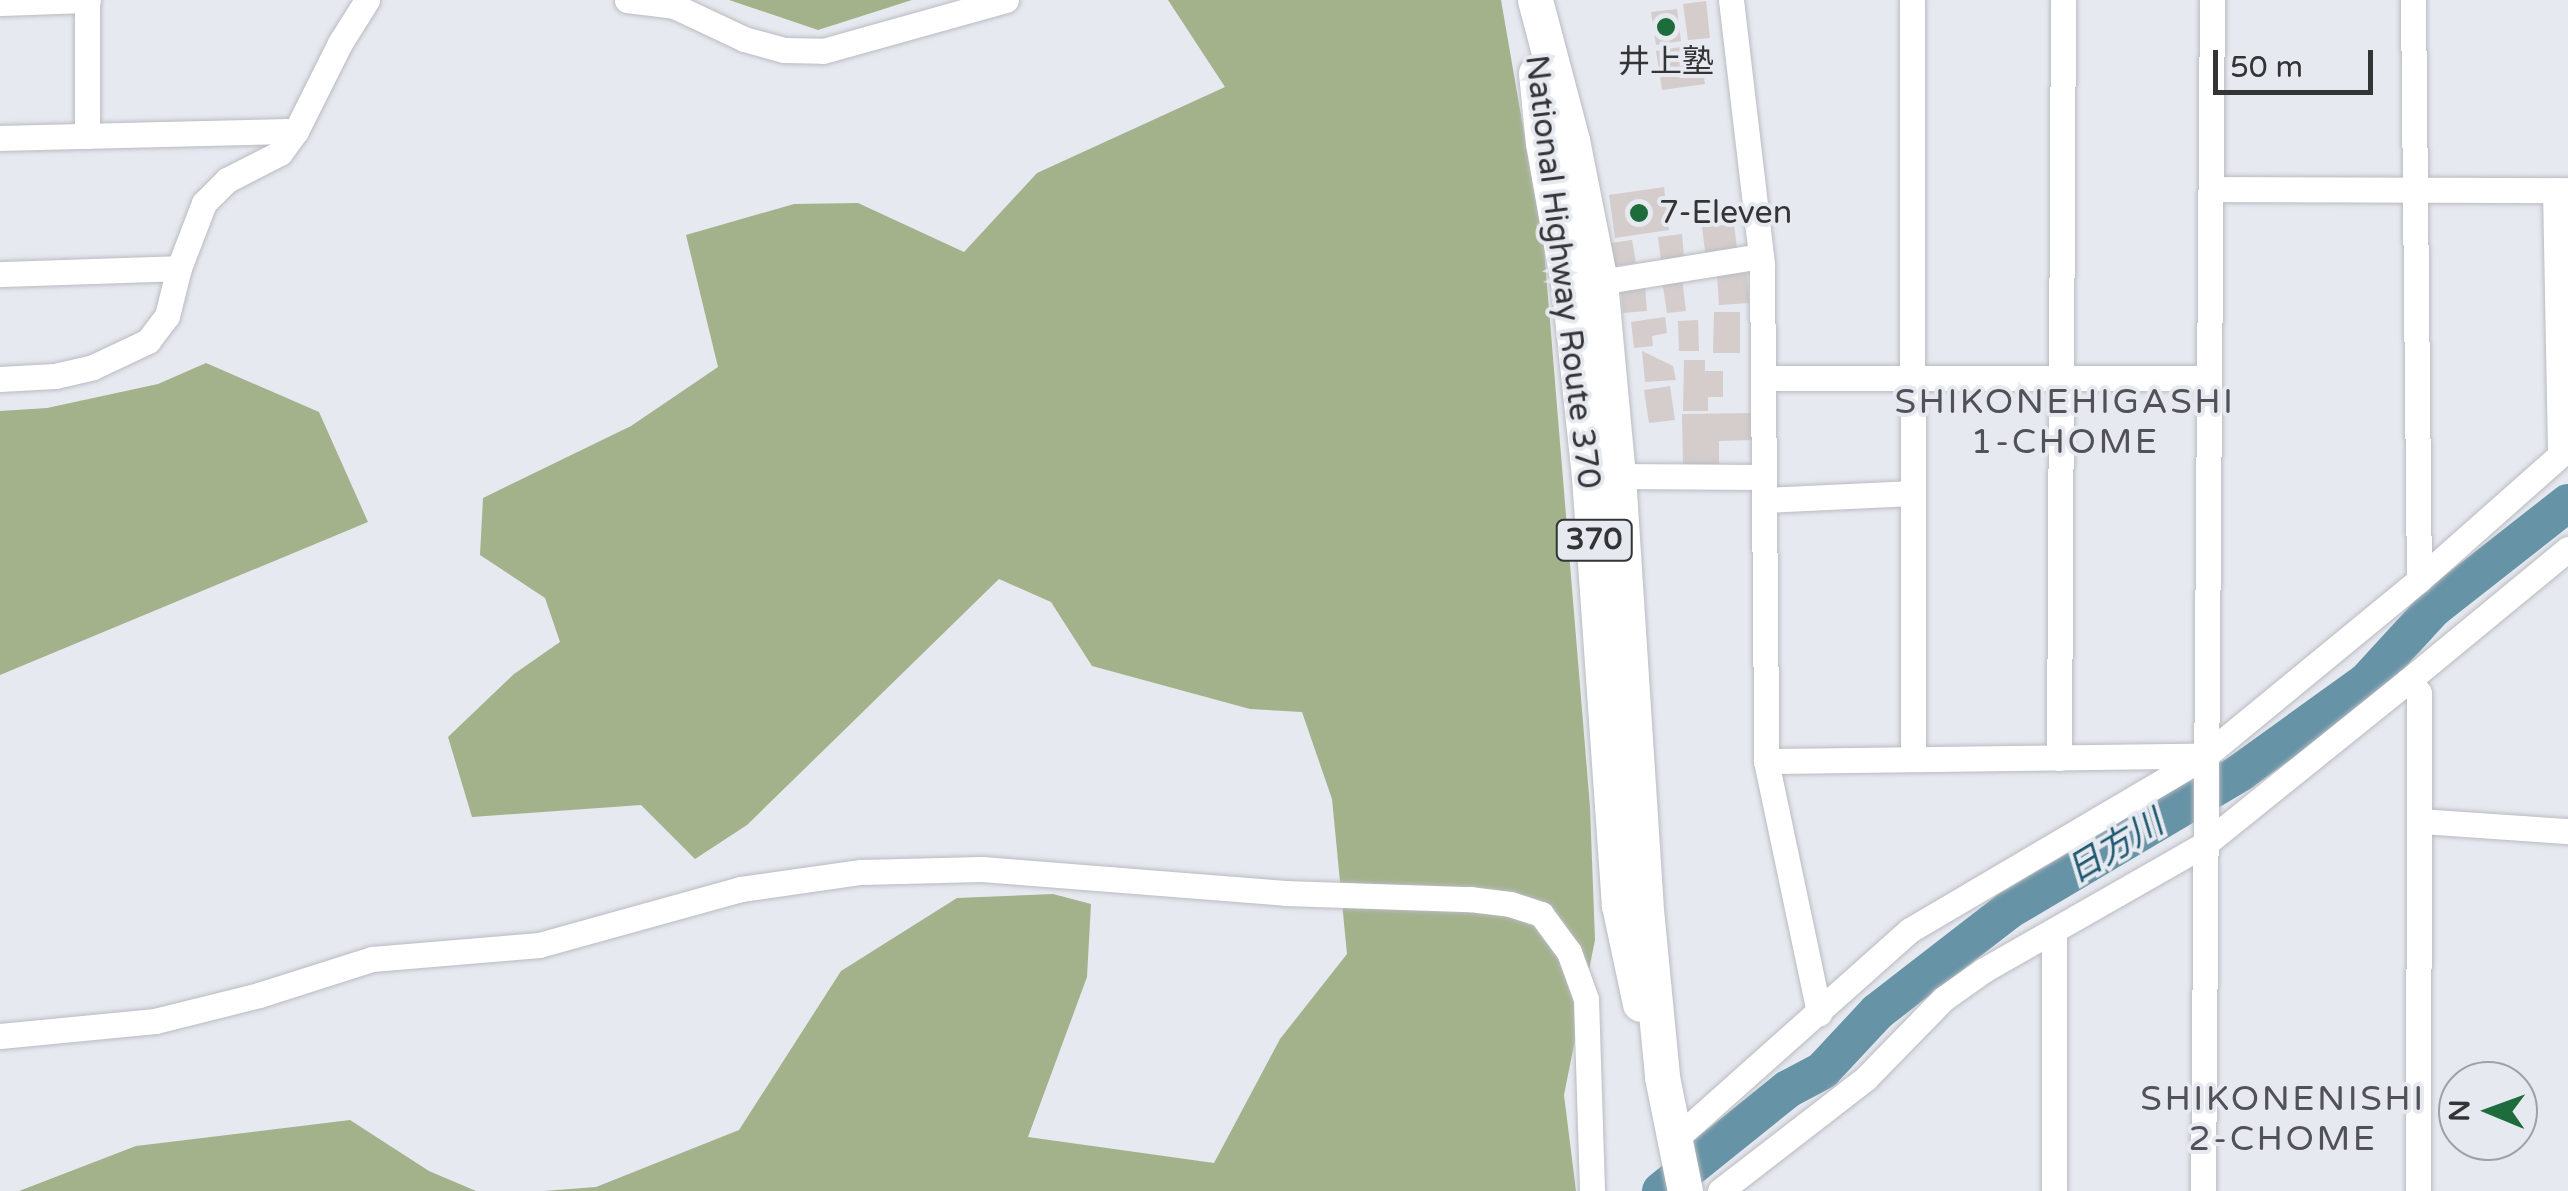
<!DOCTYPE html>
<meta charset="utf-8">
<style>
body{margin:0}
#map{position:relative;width:2568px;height:1191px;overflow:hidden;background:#e6e9ef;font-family:"Varela Round","Noto Sans JP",sans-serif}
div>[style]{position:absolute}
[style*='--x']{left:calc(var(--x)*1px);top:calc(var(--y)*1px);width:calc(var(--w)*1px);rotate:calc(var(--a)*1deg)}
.forest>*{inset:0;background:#a4b28c}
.river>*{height:38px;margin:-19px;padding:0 19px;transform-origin:19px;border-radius:19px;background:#6793a6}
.building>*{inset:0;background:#d4cdcc}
.roads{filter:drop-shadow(0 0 2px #b9bbc1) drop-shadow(0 0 2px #b9bbc1)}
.minor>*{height:25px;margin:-12.5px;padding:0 12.5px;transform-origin:12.5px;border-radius:12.5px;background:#fff}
.highway>*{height:35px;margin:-17.5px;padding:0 17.5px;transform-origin:17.5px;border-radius:17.5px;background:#fff}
.dots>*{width:28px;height:28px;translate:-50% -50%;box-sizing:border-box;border:5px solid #e6e9ef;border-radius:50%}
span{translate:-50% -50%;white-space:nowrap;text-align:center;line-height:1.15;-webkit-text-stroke:8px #e6e9ef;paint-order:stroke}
.shield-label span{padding:2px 8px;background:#e6e9ef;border:2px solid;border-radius:8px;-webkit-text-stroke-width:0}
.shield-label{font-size:30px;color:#333436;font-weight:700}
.poi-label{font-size:32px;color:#333436}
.left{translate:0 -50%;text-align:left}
.street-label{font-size:32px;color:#333436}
.neighbourhood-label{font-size:35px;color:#505257;letter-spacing:2.5px}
.water-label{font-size:35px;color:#1f596f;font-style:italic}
.north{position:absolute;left:2438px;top:1061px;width:100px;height:100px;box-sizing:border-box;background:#e6e9ef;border:2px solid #9ea1a5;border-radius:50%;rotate:271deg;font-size:28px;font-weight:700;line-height:40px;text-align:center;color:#333436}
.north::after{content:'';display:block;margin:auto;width:35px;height:45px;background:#1e6c3b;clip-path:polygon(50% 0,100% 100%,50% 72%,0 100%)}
.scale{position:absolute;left:2213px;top:50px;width:160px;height:45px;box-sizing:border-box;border:5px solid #333436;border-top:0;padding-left:12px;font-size:30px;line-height:35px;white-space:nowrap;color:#333436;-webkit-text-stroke:8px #e6e9ef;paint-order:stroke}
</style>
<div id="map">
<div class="forest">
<i style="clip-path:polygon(729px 0,912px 0,818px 30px)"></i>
<i style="clip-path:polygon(1168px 0,1501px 0,1544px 248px,1590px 807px,1595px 940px,1564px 1095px,1576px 1191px,544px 1191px,596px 1187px,739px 1130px,841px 971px,957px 898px,1053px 894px,1091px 904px,1087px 977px,1028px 1137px,1214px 1163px,1280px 1039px,1347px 954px,1332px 799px,1302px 712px,1250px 709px,1092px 666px,1051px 602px,999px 579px,747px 825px,695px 859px,641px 805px,472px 817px,448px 737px,514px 674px,560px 642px,545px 598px,480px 555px,483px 498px,631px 426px,718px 367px,686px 235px,794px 204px,858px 203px,964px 252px,1037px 173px,1225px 87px)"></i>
<i style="clip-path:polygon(206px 363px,319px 412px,368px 522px,0 675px,0 411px,47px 408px,158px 384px)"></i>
<i style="clip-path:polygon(350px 1120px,429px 1171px,476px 1191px,19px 1191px,136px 1146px)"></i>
</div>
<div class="river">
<i style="--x:1661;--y:1191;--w:163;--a:-38.8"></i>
<i style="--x:1788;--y:1089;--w:40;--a:-28"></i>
<i style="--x:1823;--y:1070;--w:79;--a:-47"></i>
<i style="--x:1877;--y:1012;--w:167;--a:-37.7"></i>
<i style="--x:2009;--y:910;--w:270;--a:-30.7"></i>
<i style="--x:2241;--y:772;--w:155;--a:-35.8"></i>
<i style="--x:2367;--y:681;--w:99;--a:-47.5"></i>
<i style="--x:2434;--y:608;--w:170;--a:-38.1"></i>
</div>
<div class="building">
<i style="clip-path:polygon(1706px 1px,1710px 38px,1688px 40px,1683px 4px)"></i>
<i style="clip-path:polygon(1677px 9px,1681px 41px,1656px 45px,1651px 12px)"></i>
<i style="clip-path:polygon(1699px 44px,1705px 84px,1662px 90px,1656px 51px)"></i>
<i style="clip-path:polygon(1664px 187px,1669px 230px,1615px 238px,1609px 195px)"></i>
<i style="clip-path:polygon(1734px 224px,1738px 256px,1706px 259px,1702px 227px)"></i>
<i style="clip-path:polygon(1682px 234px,1684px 257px,1661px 260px,1658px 237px)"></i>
<i style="clip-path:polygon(1632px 240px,1636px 263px,1615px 266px,1611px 243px)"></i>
<i style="clip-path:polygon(1747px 273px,1749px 303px,1719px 305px,1717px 274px)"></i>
<i style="clip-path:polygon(1682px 278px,1686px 311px,1667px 313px,1662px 280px)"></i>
<i style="clip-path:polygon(1645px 287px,1647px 311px,1623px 313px,1621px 289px)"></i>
<i style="clip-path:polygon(1714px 312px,1740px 312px,1740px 353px,1713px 353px)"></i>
<i style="clip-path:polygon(1665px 317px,1667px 333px,1652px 336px,1653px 346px,1634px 348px,1631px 322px)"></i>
<i style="clip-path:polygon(1698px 320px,1699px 351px,1679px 351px,1678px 321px)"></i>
<i style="clip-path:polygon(1642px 351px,1673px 366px,1676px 380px,1645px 382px)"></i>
<i style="clip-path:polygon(1684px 360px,1705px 360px,1705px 371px,1723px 371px,1723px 397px,1708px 397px,1708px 411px,1683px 411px)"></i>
<i style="clip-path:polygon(1670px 386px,1675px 420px,1649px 423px,1644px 390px)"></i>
<i style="clip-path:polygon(1754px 413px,1754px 440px,1719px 441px,1719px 464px,1683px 464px,1682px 414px)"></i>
</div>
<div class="roads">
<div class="minor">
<i style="--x:87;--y:0;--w:136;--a:90"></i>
<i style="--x:627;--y:0;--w:47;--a:7.3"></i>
<i style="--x:674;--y:6;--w:77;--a:25.2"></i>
<i style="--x:744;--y:39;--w:41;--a:15.4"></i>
<i style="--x:784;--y:50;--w:39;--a:1"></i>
<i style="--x:823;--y:51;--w:190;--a:-15.6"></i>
<i style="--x:1731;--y:0;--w:266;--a:83.3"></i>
<i style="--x:1762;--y:264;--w:497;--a:89.5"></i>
<i style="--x:1766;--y:761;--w:258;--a:78.1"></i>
<i style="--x:1912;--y:0;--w:759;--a:89.92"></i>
<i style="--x:2413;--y:0;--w:580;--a:89.41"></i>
<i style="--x:0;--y:3;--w:88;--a:-2"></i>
<i style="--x:0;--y:138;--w:296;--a:-1.4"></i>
<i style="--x:296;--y:131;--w:98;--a:-63.4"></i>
<i style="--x:340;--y:43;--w:51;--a:-57.9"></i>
<i style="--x:2211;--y:189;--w:357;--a:0.2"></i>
<i style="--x:2555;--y:190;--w:264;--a:88.9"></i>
<i style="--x:0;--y:274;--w:179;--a:-1.9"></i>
<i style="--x:179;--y:268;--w:70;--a:-69"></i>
<i style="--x:204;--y:203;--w:33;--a:-45"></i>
<i style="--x:227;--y:180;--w:59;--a:-27"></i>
<i style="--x:280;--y:153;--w:27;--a:-54"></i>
<i style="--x:1600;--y:282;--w:162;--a:-9.2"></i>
<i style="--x:1763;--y:378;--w:446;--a:0"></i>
<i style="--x:0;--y:379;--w:55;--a:-3.1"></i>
<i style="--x:55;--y:376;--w:39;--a:-13"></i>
<i style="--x:93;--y:367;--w:61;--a:-25.3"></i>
<i style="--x:148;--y:341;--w:31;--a:-53"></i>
<i style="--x:167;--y:316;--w:49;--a:-76"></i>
<i style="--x:1618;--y:476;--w:145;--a:0.4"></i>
<i style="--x:1764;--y:500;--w:149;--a:-2.7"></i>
<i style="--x:2409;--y:680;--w:206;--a:-39.5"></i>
<i style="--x:2059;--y:758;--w:758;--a:-89.7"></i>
<i style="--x:1766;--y:761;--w:434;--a:-0.7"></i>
<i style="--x:2420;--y:821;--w:148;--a:3.9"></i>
<i style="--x:2054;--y:933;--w:258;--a:90"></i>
<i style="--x:0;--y:1036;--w:156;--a:-5.5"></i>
<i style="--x:155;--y:1021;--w:107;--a:-14"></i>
<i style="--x:259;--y:995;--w:119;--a:-17.7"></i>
<i style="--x:372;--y:959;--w:168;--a:-4.8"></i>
<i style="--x:539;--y:945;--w:210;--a:-15.5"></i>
<i style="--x:741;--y:889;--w:121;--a:-8.1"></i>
<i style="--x:861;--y:872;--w:121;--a:-1.4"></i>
<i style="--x:982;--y:869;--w:304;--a:4.5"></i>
<i style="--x:1285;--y:893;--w:185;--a:1.9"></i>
<i style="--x:1470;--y:899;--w:40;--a:7.1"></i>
<i style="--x:1510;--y:904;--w:33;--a:18"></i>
<i style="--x:1541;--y:914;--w:47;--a:53.6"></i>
<i style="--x:1569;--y:952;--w:50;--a:70.1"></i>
<i style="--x:1586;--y:999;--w:192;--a:88.2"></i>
<i style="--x:1673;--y:1141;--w:317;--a:-41.7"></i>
<i style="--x:1910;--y:930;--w:342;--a:-30.5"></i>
<i style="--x:2205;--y:756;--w:277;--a:-39.4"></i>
<i style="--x:2419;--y:580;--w:199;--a:-41.5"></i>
<i style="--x:1720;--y:1191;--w:185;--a:-37.7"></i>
<i style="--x:1866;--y:1078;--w:110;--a:-45.7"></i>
<i style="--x:1943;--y:999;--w:50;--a:-35.3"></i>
<i style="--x:1984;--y:970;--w:254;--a:-29.7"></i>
<i style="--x:2205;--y:844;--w:262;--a:-38.8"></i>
<i style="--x:2409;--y:680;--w:16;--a:52"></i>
<i style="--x:2419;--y:693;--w:498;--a:90.1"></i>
<i style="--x:2203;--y:1191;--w:1191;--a:-89.57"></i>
</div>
<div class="highway">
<i style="--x:1535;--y:0;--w:145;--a:75.2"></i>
<i style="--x:1572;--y:140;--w:145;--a:78.8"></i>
<i style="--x:1600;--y:282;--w:195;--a:84.7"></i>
<i style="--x:1618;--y:476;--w:424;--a:86.3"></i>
<i style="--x:1645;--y:899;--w:179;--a:84.5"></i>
<i style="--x:1662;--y:1077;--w:116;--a:78.6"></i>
<i style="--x:1536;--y:73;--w:70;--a:84.3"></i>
<i style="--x:1543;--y:143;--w:148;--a:79.9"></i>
<i style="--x:1569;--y:289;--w:189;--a:83.9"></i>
<i style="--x:1589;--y:477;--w:429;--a:86"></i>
<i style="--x:1619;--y:905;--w:101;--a:78"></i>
</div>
</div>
<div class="dots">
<i style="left:1666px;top:27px;background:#1e6c3b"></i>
<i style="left:1639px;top:213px;background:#1e6c3b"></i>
</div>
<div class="shield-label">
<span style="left:1594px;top:540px">370</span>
</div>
<div class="poi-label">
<span style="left:1666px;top:62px">井上塾</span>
<span class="left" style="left:1659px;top:213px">7-Eleven</span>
</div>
<div class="street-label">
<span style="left:1562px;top:272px;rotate:83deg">National Highway Route 370</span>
</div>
<div class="neighbourhood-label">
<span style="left:2065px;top:422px">SHIKONEHIGASHI<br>1-CHOME</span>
<span style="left:2283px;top:1119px">SHIKONENISHI<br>2-CHOME</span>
</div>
<div class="water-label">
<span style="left:2115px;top:847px;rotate:-31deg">日方川</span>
</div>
<div class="north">N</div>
<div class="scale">50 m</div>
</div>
